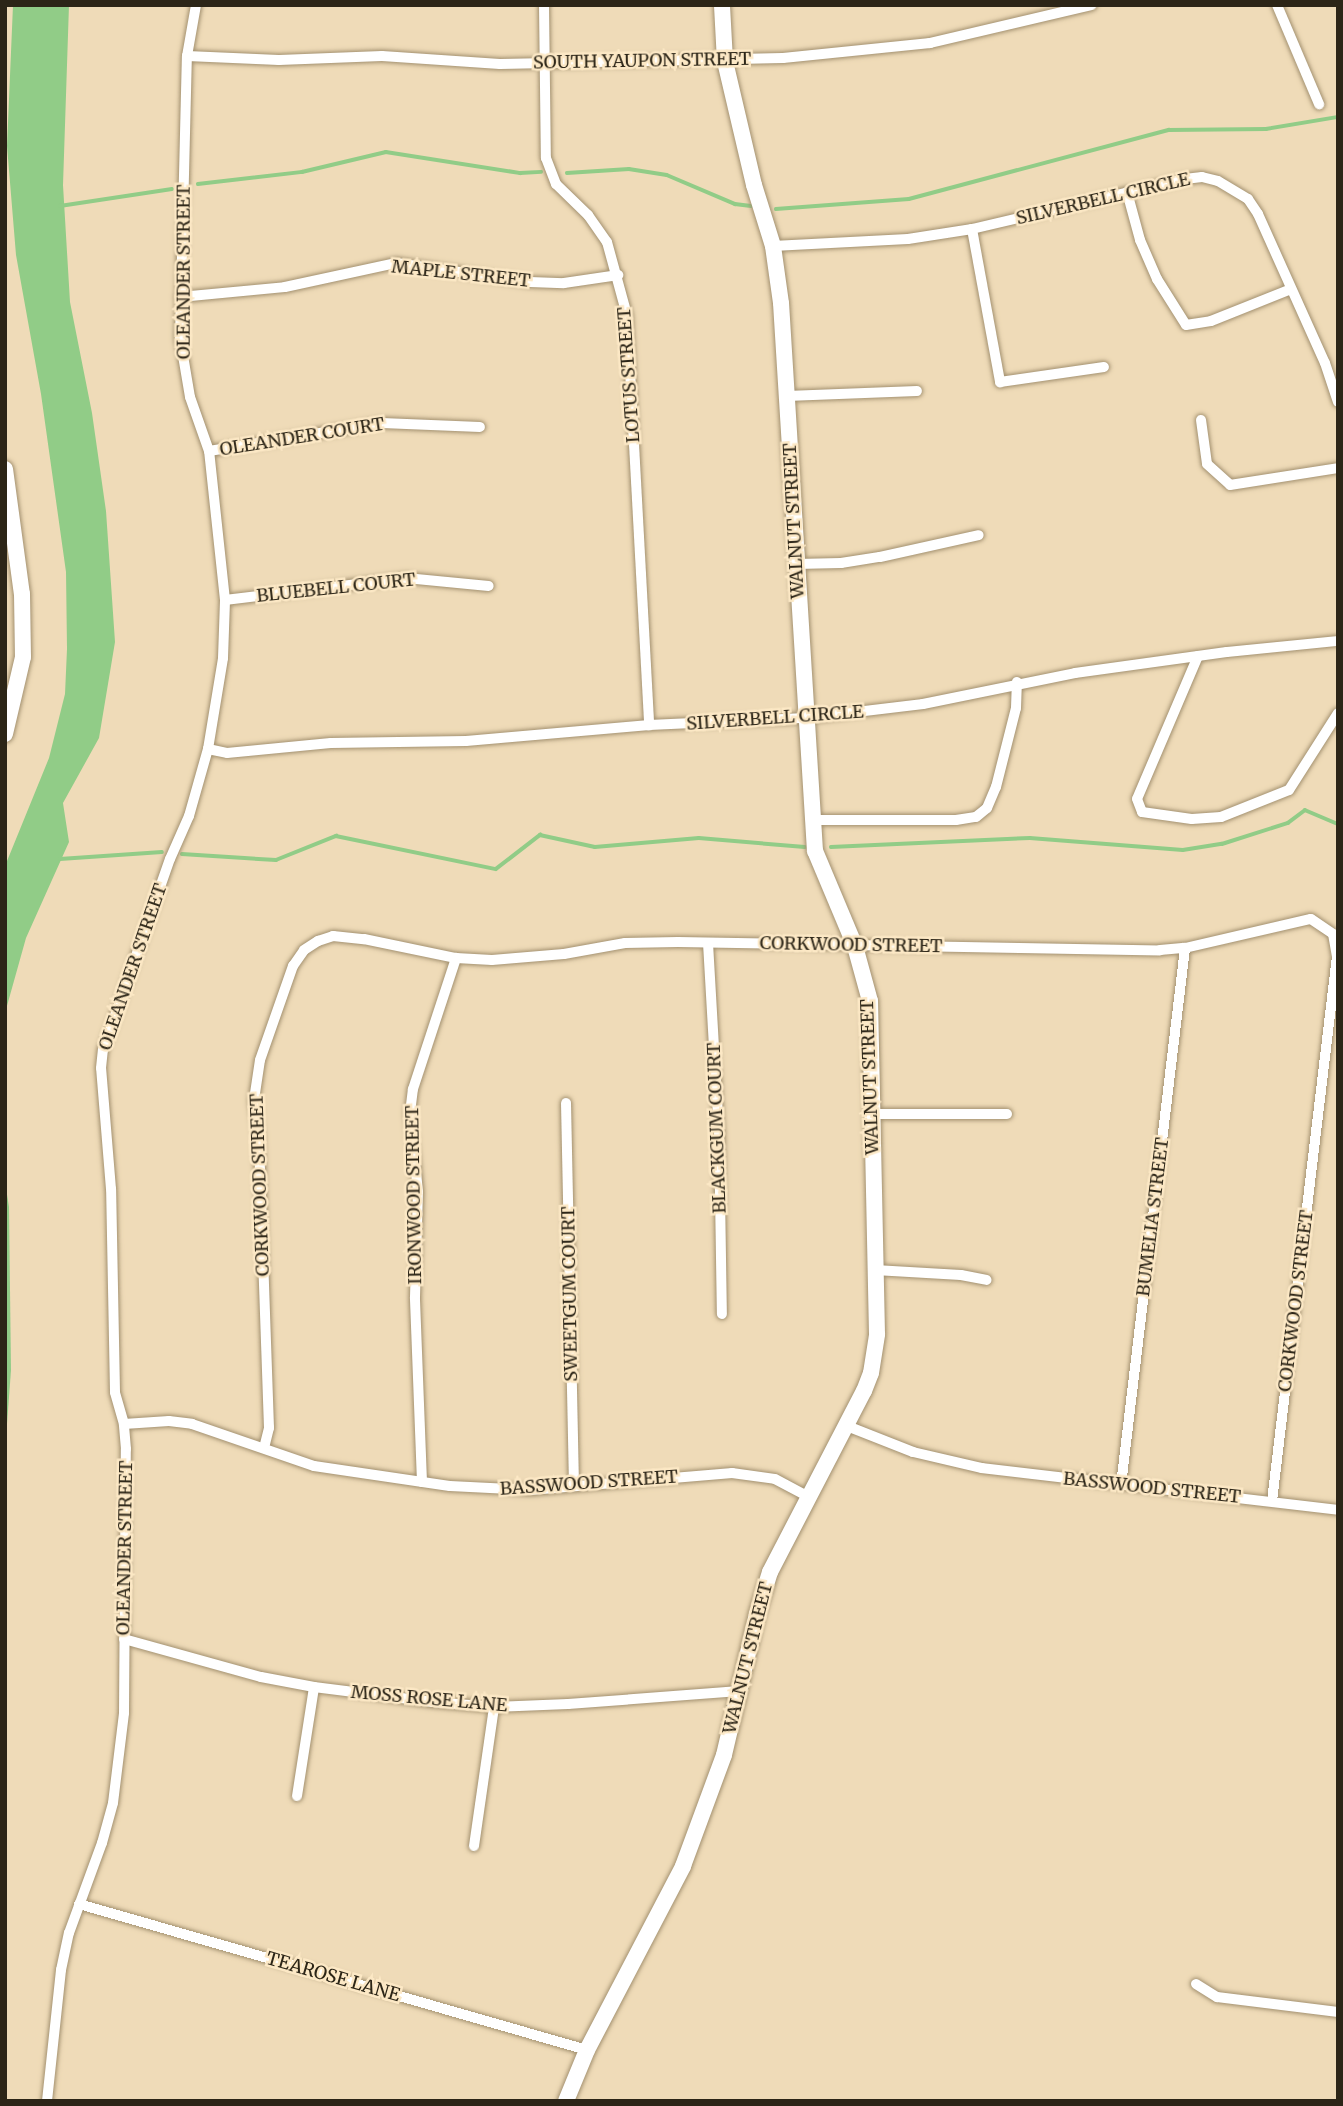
<!DOCTYPE html>
<style>
body{margin:0}
#map{position:relative;width:1343px;height:2106px;overflow:hidden;background:#efdbb8;font-family:Merriweather,serif}
div>[style]{position:absolute}
[style*='--x']{left:calc(var(--x)*1px);top:calc(var(--y)*1px);width:calc(var(--w)*1px);rotate:calc(var(--a)*1deg)}
.water>*{inset:0;background:#91cc87}
.stream>*{height:3.5px;margin:-1.75px;padding:0 1.75px;transform-origin:1.75px;border-radius:1.75px;background:#91cc87}
.roads{filter:drop-shadow(0 0 2px #a39170) drop-shadow(0 0 2px #a39170)}
.street>*{height:10px;margin:-5px;padding:0 5px;transform-origin:5px;border-radius:5px;background:#fff}
.secondary>*{height:16px;margin:-8px;padding:0 8px;transform-origin:8px;border-radius:8px;background:#fff}
span{translate:-50% -50%;white-space:nowrap;text-align:center;line-height:1.15;-webkit-text-stroke:5px #fce8c5;paint-order:stroke}
.street-label{font-size:18px;color:#2c2517}
.frame{position:absolute;inset:0;border:7px solid #2c2517;pointer-events:none}
</style>
<div id="map">
<div class="water">
<i style="clip-path:polygon(13px 5px,69px 5px,63px 185px,70px 302px,92px 413px,106px 511px,115px 642px,99px 738px,63px 803px,69px 842px,26px 938px,5px 1013px,5px 866px,49px 758px,65px 694px,67px 649px,66px 572px,41px 394px,16px 255px,7px 146px)"></i>
<i style="clip-path:polygon(5px 1182px,9px 1207px,11px 1370px,5px 1451px)"></i>
</div>
<div class="stream">
<i style="--x:567;--y:173;--w:62;--a:-3.7"></i>
<i style="--x:629;--y:169;--w:38;--a:9"></i>
<i style="--x:667;--y:175;--w:74;--a:23.1"></i>
<i style="--x:735;--y:204;--w:16;--a:7"></i>
<i style="--x:198;--y:184;--w:105;--a:-6.6"></i>
<i style="--x:302;--y:172;--w:86;--a:-13.4"></i>
<i style="--x:386;--y:152;--w:136;--a:8.9"></i>
<i style="--x:520;--y:173;--w:21;--a:-3"></i>
<i style="--x:60;--y:206;--w:113;--a:-8.6"></i>
<i style="--x:776;--y:209;--w:133;--a:-4.3"></i>
<i style="--x:909;--y:199;--w:269;--a:-14.9"></i>
<i style="--x:1169;--y:130;--w:97;--a:-0.6"></i>
<i style="--x:1266;--y:129;--w:73;--a:-9.5"></i>
<i style="--x:831;--y:847;--w:199;--a:-2.6"></i>
<i style="--x:1030;--y:838;--w:153;--a:4.5"></i>
<i style="--x:1183;--y:850;--w:39;--a:-9"></i>
<i style="--x:1222;--y:844;--w:69;--a:-17.7"></i>
<i style="--x:1288;--y:823;--w:21;--a:-37"></i>
<i style="--x:1305;--y:810;--w:36;--a:23"></i>
<i style="--x:182;--y:854;--w:94;--a:3.7"></i>
<i style="--x:276;--y:860;--w:65;--a:-21.8"></i>
<i style="--x:336;--y:836;--w:163;--a:11.7"></i>
<i style="--x:496;--y:869;--w:56;--a:-37.7"></i>
<i style="--x:540;--y:835;--w:56;--a:12.3"></i>
<i style="--x:595;--y:847;--w:104;--a:-4.9"></i>
<i style="--x:699;--y:838;--w:106;--a:4.9"></i>
<i style="--x:60;--y:859;--w:102;--a:-3.9"></i>
</div>
<div class="roads">
<div class="street">
<i style="--x:544;--y:5;--w:153;--a:89.3"></i>
<i style="--x:546;--y:158;--w:28;--a:69"></i>
<i style="--x:556;--y:184;--w:45;--a:44.1"></i>
<i style="--x:588;--y:215;--w:33;--a:55"></i>
<i style="--x:607;--y:242;--w:76;--a:74.7"></i>
<i style="--x:627;--y:315;--w:411;--a:86.9"></i>
<i style="--x:1277;--y:5;--w:108;--a:67"></i>
<i style="--x:187;--y:56;--w:92;--a:2.5"></i>
<i style="--x:279;--y:60;--w:103;--a:-2.2"></i>
<i style="--x:382;--y:56;--w:118;--a:3.9"></i>
<i style="--x:500;--y:64;--w:283;--a:-1.2"></i>
<i style="--x:783;--y:58;--w:148;--a:-5.8"></i>
<i style="--x:930;--y:43;--w:166;--a:-13.2"></i>
<i style="--x:1127;--y:192;--w:50;--a:74.8"></i>
<i style="--x:1140;--y:240;--w:43;--a:66.4"></i>
<i style="--x:1157;--y:279;--w:54;--a:57.8"></i>
<i style="--x:1186;--y:325;--w:25;--a:-9"></i>
<i style="--x:1211;--y:321;--w:86;--a:-21.8"></i>
<i style="--x:972;--y:229;--w:156;--a:79.6"></i>
<i style="--x:1000;--y:382;--w:105;--a:-8.2"></i>
<i style="--x:773;--y:246;--w:135;--a:-3"></i>
<i style="--x:908;--y:239;--w:65;--a:-8.9"></i>
<i style="--x:972;--y:229;--w:219;--a:-13.2"></i>
<i style="--x:1185;--y:179;--w:17;--a:-7"></i>
<i style="--x:1202;--y:177;--w:16;--a:14"></i>
<i style="--x:1218;--y:181;--w:35;--a:31"></i>
<i style="--x:1248;--y:199;--w:18;--a:56"></i>
<i style="--x:1258;--y:214;--w:163;--a:65.8"></i>
<i style="--x:1325;--y:363;--w:41;--a:71.6"></i>
<i style="--x:180;--y:297;--w:105;--a:-5.4"></i>
<i style="--x:285;--y:287;--w:114;--a:-12.2"></i>
<i style="--x:396;--y:263;--w:135;--a:8.1"></i>
<i style="--x:530;--y:282;--w:34;--a:2"></i>
<i style="--x:564;--y:283;--w:55;--a:-8.4"></i>
<i style="--x:787;--y:396;--w:130;--a:-2.2"></i>
<i style="--x:1201;--y:420;--w:44;--a:82.2"></i>
<i style="--x:1207;--y:464;--w:31;--a:42"></i>
<i style="--x:1230;--y:485;--w:109;--a:-8.9"></i>
<i style="--x:209;--y:451;--w:175;--a:-9.2"></i>
<i style="--x:382;--y:423;--w:98;--a:2.3"></i>
<i style="--x:796;--y:564;--w:45;--a:-1.3"></i>
<i style="--x:841;--y:563;--w:39;--a:-9"></i>
<i style="--x:880;--y:557;--w:101;--a:-12.5"></i>
<i style="--x:225;--y:600;--w:182;--a:-6.9"></i>
<i style="--x:406;--y:578;--w:83;--a:5.5"></i>
<i style="--x:1198;--y:656;--w:155;--a:113.1"></i>
<i style="--x:1137;--y:799;--w:14;--a:69"></i>
<i style="--x:1142;--y:812;--w:50;--a:8"></i>
<i style="--x:1192;--y:819;--w:29;--a:-4"></i>
<i style="--x:1221;--y:817;--w:73;--a:-21.7"></i>
<i style="--x:1289;--y:790;--w:91;--a:-57.5"></i>
<i style="--x:208;--y:749;--w:19;--a:12"></i>
<i style="--x:227;--y:753;--w:104;--a:-5.5"></i>
<i style="--x:331;--y:743;--w:135;--a:-0.8"></i>
<i style="--x:466;--y:741;--w:184;--a:-5"></i>
<i style="--x:649;--y:725;--w:157;--a:-2.6"></i>
<i style="--x:806;--y:718;--w:118;--a:-6.8"></i>
<i style="--x:923;--y:704;--w:155;--a:-11.5"></i>
<i style="--x:1075;--y:673;--w:153;--a:-7.9"></i>
<i style="--x:1227;--y:652;--w:112;--a:-5.7"></i>
<i style="--x:811;--y:820;--w:145;--a:0"></i>
<i style="--x:956;--y:820;--w:20;--a:-9"></i>
<i style="--x:976;--y:817;--w:14;--a:-39"></i>
<i style="--x:987;--y:808;--w:23;--a:-67"></i>
<i style="--x:996;--y:787;--w:81;--a:-75.8"></i>
<i style="--x:1016;--y:708;--w:26;--a:-88"></i>
<i style="--x:708;--y:943;--w:188;--a:86.7"></i>
<i style="--x:719;--y:1131;--w:183;--a:89.1"></i>
<i style="--x:566;--y:1103;--w:383;--a:88.8"></i>
<i style="--x:872;--y:1114;--w:135;--a:0"></i>
<i style="--x:875;--y:1270;--w:86;--a:3.3"></i>
<i style="--x:961;--y:1275;--w:26;--a:11"></i>
<i style="--x:124;--y:1424;--w:45;--a:-3.8"></i>
<i style="--x:169;--y:1421;--w:23;--a:7"></i>
<i style="--x:192;--y:1424;--w:129;--a:19"></i>
<i style="--x:314;--y:1466;--w:137;--a:8.4"></i>
<i style="--x:450;--y:1486;--w:80;--a:2.9"></i>
<i style="--x:530;--y:1490;--w:203;--a:-4.8"></i>
<i style="--x:732;--y:1473;--w:43;--a:7.9"></i>
<i style="--x:775;--y:1479;--w:36;--a:28"></i>
<i style="--x:847;--y:1426;--w:71;--a:21.5"></i>
<i style="--x:913;--y:1452;--w:71;--a:13.1"></i>
<i style="--x:982;--y:1468;--w:358;--a:6.7"></i>
<i style="--x:264;--y:1448;--w:21;--a:-76"></i>
<i style="--x:269;--y:1428;--w:291;--a:-92"></i>
<i style="--x:259;--y:1137;--w:37;--a:-98"></i>
<i style="--x:254;--y:1100;--w:40;--a:-81.5"></i>
<i style="--x:260;--y:1060;--w:100;--a:-70.7"></i>
<i style="--x:293;--y:966;--w:19;--a:-55"></i>
<i style="--x:304;--y:950;--w:17;--a:-33"></i>
<i style="--x:318;--y:941;--w:16;--a:-18"></i>
<i style="--x:333;--y:936;--w:31;--a:6"></i>
<i style="--x:364;--y:939;--w:94;--a:11.7"></i>
<i style="--x:456;--y:958;--w:36;--a:3"></i>
<i style="--x:492;--y:960;--w:72;--a:-4.8"></i>
<i style="--x:564;--y:954;--w:62;--a:-10.2"></i>
<i style="--x:625;--y:943;--w:53;--a:-1.1"></i>
<i style="--x:678;--y:942;--w:482;--a:1"></i>
<i style="--x:1160;--y:950;--w:25;--a:-5"></i>
<i style="--x:1185;--y:948;--w:129;--a:-13"></i>
<i style="--x:1311;--y:919;--w:27;--a:34"></i>
<i style="--x:1333;--y:934;--w:22;--a:80"></i>
<i style="--x:1337;--y:956;--w:549;--a:96.8"></i>
<i style="--x:422;--y:1482;--w:185;--a:-92.2"></i>
<i style="--x:415;--y:1297;--w:105;--a:-88.4"></i>
<i style="--x:418;--y:1192;--w:79;--a:-95.8"></i>
<i style="--x:410;--y:1113;--w:24;--a:-83"></i>
<i style="--x:413;--y:1089;--w:138;--a:-71.8"></i>
<i style="--x:1121;--y:1485;--w:541;--a:-83.2"></i>
<i style="--x:124;--y:1639;--w:142;--a:15.5"></i>
<i style="--x:261;--y:1677;--w:54;--a:10.7"></i>
<i style="--x:314;--y:1687;--w:120;--a:7.2"></i>
<i style="--x:433;--y:1702;--w:61;--a:4.7"></i>
<i style="--x:494;--y:1707;--w:74;--a:-2.3"></i>
<i style="--x:568;--y:1704;--w:172;--a:-4.3"></i>
<i style="--x:297;--y:1796;--w:110;--a:-81.1"></i>
<i style="--x:474;--y:1846;--w:140;--a:-81.8"></i>
<i style="--x:79;--y:1904;--w:529;--a:16.03"></i>
<i style="--x:1196;--y:1984;--w:25;--a:32"></i>
<i style="--x:1217;--y:1997;--w:122;--a:7.1"></i>
<i style="--x:47;--y:2101;--w:132;--a:-83.9"></i>
<i style="--x:61;--y:1970;--w:38;--a:-78"></i>
<i style="--x:69;--y:1933;--w:96;--a:-69.9"></i>
<i style="--x:102;--y:1843;--w:41;--a:-74.6"></i>
<i style="--x:113;--y:1803;--w:91;--a:-83"></i>
<i style="--x:124;--y:1713;--w:264;--a:-89.6"></i>
<i style="--x:126;--y:1449;--w:25;--a:-95"></i>
<i style="--x:124;--y:1424;--w:33;--a:-106"></i>
<i style="--x:115;--y:1392;--w:203;--a:-91.1"></i>
<i style="--x:111;--y:1189;--w:121;--a:-94.7"></i>
<i style="--x:101;--y:1068;--w:18;--a:-84"></i>
<i style="--x:103;--y:1050;--w:202;--a:-70.7"></i>
<i style="--x:170;--y:859;--w:47;--a:-66.2"></i>
<i style="--x:189;--y:816;--w:70;--a:-74.2"></i>
<i style="--x:208;--y:749;--w:92;--a:-80.6"></i>
<i style="--x:223;--y:658;--w:58;--a:-88"></i>
<i style="--x:225;--y:600;--w:150;--a:-96.1"></i>
<i style="--x:209;--y:451;--w:57;--a:-109.4"></i>
<i style="--x:190;--y:397;--w:60;--a:-99.6"></i>
<i style="--x:180;--y:338;--w:282;--a:-88.6"></i>
<i style="--x:187;--y:56;--w:52;--a:-80"></i>
</div>
<div class="secondary">
<i style="--x:5;--y:469;--w:126;--a:82.3"></i>
<i style="--x:22;--y:594;--w:63;--a:89.1"></i>
<i style="--x:23;--y:657;--w:79;--a:103.2"></i>
<i style="--x:566;--y:2101;--w:55;--a:-67.6"></i>
<i style="--x:587;--y:2050;--w:208;--a:-62.4"></i>
<i style="--x:683;--y:1866;--w:118;--a:-69.7"></i>
<i style="--x:724;--y:1755;--w:145;--a:-76.8"></i>
<i style="--x:757;--y:1614;--w:44;--a:-72.8"></i>
<i style="--x:770;--y:1572;--w:204;--a:-62.6"></i>
<i style="--x:864;--y:1391;--w:19;--a:-69"></i>
<i style="--x:871;--y:1373;--w:39;--a:-81"></i>
<i style="--x:877;--y:1334;--w:333;--a:-91.2"></i>
<i style="--x:870;--y:1001;--w:57;--a:-105.3"></i>
<i style="--x:855;--y:946;--w:103;--a:-112.8"></i>
<i style="--x:815;--y:851;--w:549;--a:-93.55"></i>
<i style="--x:781;--y:303;--w:58;--a:-98"></i>
<i style="--x:773;--y:246;--w:64;--a:-107.3"></i>
<i style="--x:754;--y:185;--w:127;--a:-103.2"></i>
<i style="--x:725;--y:61;--w:56;--a:-93.1"></i>
</div>
</div>
<div class="street-label">
<span style="left:642px;top:61px;rotate:-1deg">SOUTH YAUPON STREET</span>
<span style="left:1103px;top:199px;rotate:-13deg">SILVERBELL CIRCLE</span>
<span style="left:184px;top:272px;rotate:-90deg">OLEANDER STREET</span>
<span style="left:461px;top:274px;rotate:6deg">MAPLE STREET</span>
<span style="left:629px;top:375px;rotate:-94deg">LOTUS STREET</span>
<span style="left:302px;top:437px;rotate:-9deg">OLEANDER COURT</span>
<span style="left:794px;top:521px;rotate:-93deg">WALNUT STREET</span>
<span style="left:336px;top:588px;rotate:-6deg">BLUEBELL COURT</span>
<span style="left:775px;top:718px;rotate:-4deg">SILVERBELL CIRCLE</span>
<span style="left:851px;top:945px;rotate:1deg">CORKWOOD STREET</span>
<span style="left:133px;top:967px;rotate:-71deg">OLEANDER STREET</span>
<span style="left:870px;top:1077px;rotate:-92deg">WALNUT STREET</span>
<span style="left:717px;top:1128px;rotate:-92deg">BLACKGUM COURT</span>
<span style="left:260px;top:1185px;rotate:-92deg">CORKWOOD STREET</span>
<span style="left:414px;top:1195px;rotate:-91deg">IRONWOOD STREET</span>
<span style="left:1153px;top:1217px;rotate:-83deg">BUMELIA STREET</span>
<span style="left:570px;top:1294px;rotate:-91deg">SWEETGUM COURT</span>
<span style="left:1296px;top:1301px;rotate:-83deg">CORKWOOD STREET</span>
<span style="left:589px;top:1483px;rotate:-4deg">BASSWOOD STREET</span>
<span style="left:1152px;top:1488px;rotate:6deg">BASSWOOD STREET</span>
<span style="left:125px;top:1548px;rotate:-89deg">OLEANDER STREET</span>
<span style="left:748px;top:1658px;rotate:-76deg">WALNUT STREET</span>
<span style="left:429px;top:1699px;rotate:5deg">MOSS ROSE LANE</span>
<span style="left:333px;top:1977px;rotate:16deg">TEAROSE LANE</span>
</div>
<div class="frame"></div>
</div>
